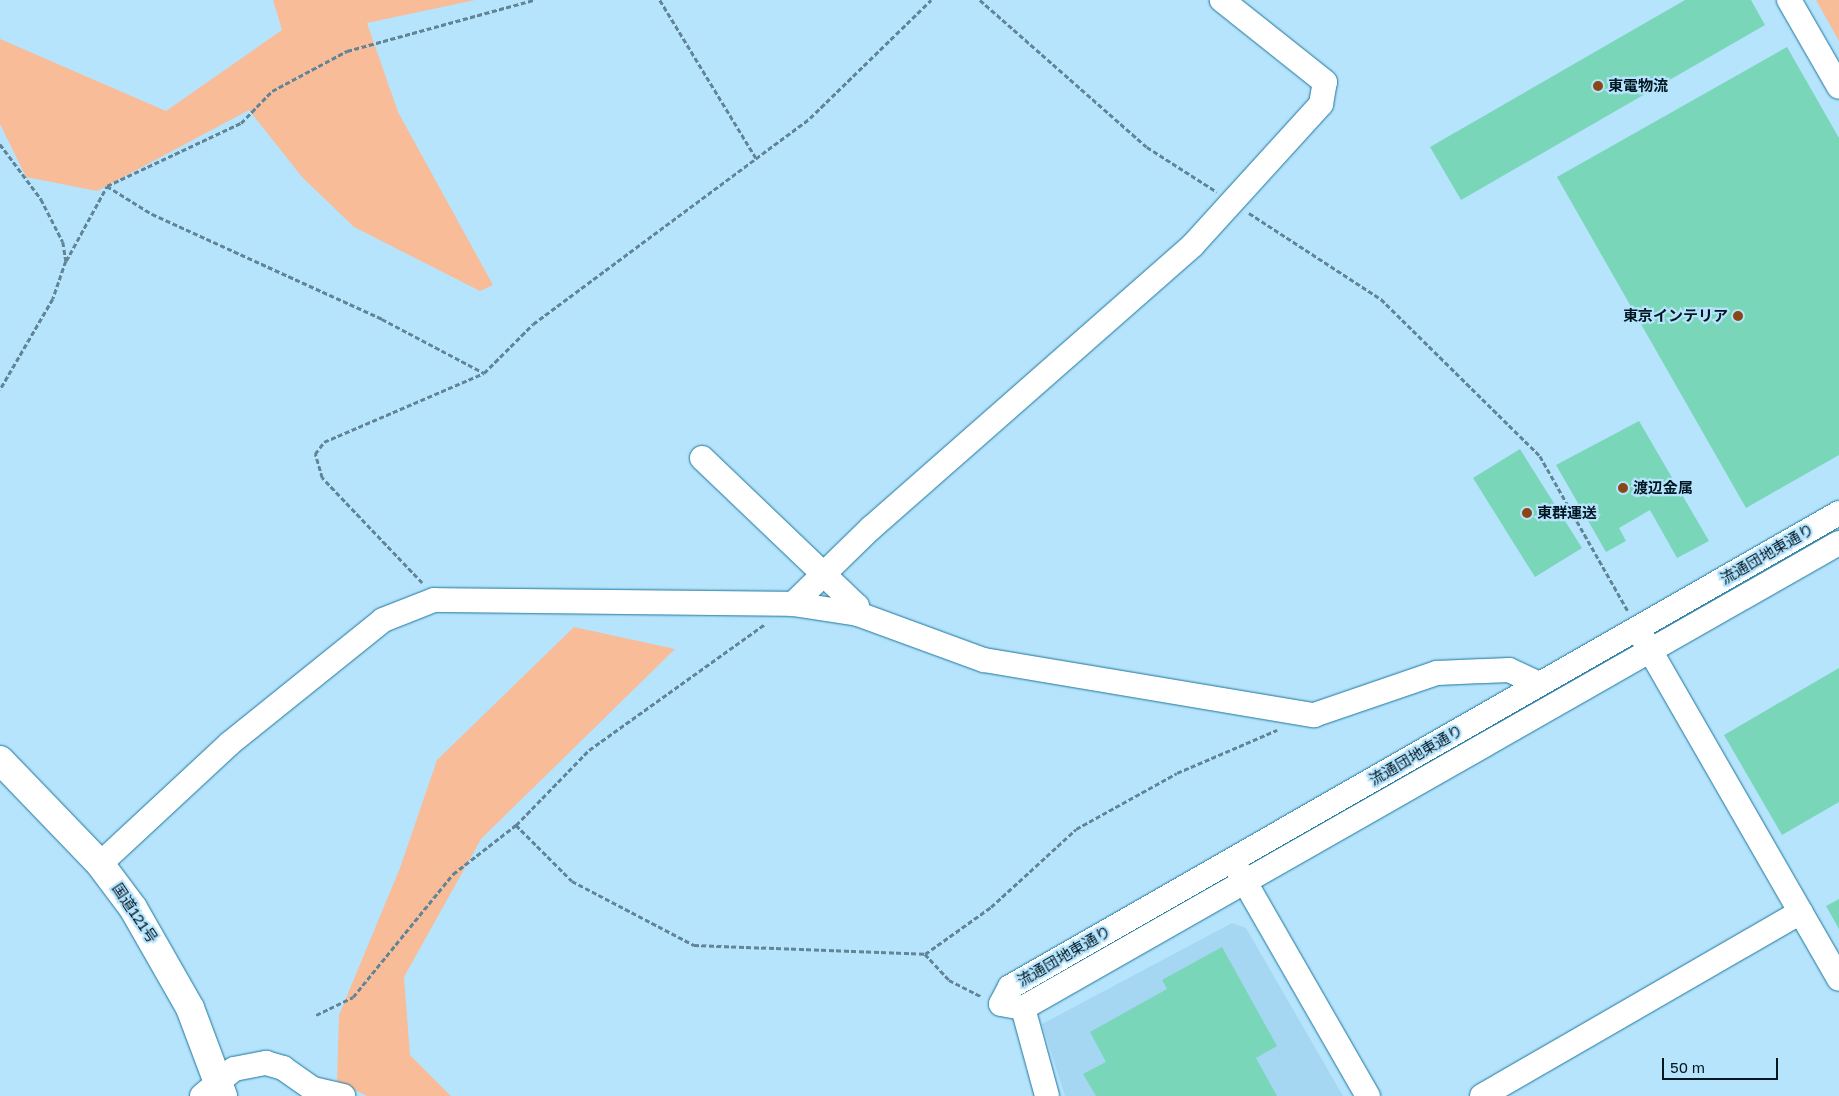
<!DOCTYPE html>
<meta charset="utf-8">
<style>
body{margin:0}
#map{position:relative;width:1839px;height:1096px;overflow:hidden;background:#b6e4fd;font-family:"Golos Text","Noto Sans JP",sans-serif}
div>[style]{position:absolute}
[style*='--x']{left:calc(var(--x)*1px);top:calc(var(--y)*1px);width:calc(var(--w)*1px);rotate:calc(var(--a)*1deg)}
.built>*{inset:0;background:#a5d7f2}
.green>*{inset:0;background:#f8bc98}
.building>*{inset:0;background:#7ad6b9}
.path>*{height:2.5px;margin-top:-1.25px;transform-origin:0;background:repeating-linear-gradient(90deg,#618597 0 5px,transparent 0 7.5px)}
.roads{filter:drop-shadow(0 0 1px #1d769b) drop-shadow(0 0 1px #1d769b)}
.minor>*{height:24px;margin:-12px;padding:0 12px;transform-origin:12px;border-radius:12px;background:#fff}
.highway>*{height:28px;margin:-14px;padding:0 14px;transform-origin:14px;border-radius:14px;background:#fff}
.dots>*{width:14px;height:14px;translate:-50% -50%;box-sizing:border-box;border:2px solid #b6e4fd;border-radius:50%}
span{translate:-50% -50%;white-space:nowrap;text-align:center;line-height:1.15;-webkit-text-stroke:4.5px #b6e4fd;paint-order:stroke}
.poi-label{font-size:15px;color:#001722;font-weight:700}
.left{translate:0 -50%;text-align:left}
.right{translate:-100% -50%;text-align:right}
.street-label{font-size:15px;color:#001722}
.scale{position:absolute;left:1662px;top:1058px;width:116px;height:22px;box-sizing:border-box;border:2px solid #001722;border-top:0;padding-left:6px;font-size:15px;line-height:18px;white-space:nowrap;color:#001722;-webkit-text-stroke:4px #b6e4fd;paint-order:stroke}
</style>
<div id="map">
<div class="built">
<i style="clip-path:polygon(1232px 923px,1246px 928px,1343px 1096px,1065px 1096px,1042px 1024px)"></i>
</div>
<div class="green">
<i style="clip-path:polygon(273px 0,475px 0,367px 23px,398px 112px,493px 285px,480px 291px,354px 227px,302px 177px,249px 110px,97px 191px,26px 177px,0 124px,0 39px,166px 111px,282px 30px)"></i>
<i style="clip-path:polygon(1816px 0,1839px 0,1839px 41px)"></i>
<i style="clip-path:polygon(574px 627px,675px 649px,481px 839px,404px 977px,410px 1055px,451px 1096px,367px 1096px,337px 1081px,339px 1015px,400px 868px,437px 760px)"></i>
</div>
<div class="building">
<i style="clip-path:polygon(1685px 0,1751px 0,1765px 25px,1461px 200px,1430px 147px)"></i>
<i style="clip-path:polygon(1787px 47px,1839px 138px,1839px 455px,1746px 508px,1557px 177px)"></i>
<i style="clip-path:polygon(1639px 421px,1709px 541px,1677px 558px,1650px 510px,1619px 528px,1626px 541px,1606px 552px,1556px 465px)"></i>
<i style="clip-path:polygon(1520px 449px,1582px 548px,1535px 577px,1473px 478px)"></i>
<i style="clip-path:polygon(1839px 668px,1839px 802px,1782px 835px,1724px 735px)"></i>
<i style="clip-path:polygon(1839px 899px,1839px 929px,1826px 906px)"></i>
<i style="clip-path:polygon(1222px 947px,1277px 1046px,1256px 1058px,1277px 1096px,1096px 1096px,1083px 1074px,1106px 1062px,1090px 1032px,1167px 989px,1162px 980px)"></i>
</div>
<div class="path">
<i style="--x:660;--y:0;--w:185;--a:58.7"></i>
<i style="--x:980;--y:0;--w:222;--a:41.4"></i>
<i style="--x:1147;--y:147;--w:83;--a:32.7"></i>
<i style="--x:0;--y:144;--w:69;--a:53.3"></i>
<i style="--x:41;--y:199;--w:48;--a:62.9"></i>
<i style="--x:63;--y:242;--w:19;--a:81"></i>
<i style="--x:66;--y:261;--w:40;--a:108.9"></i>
<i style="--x:53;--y:299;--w:105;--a:120.2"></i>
<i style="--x:107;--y:186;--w:53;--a:31.9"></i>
<i style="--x:152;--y:214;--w:253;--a:24.5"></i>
<i style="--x:382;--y:319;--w:115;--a:27.9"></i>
<i style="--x:1249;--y:213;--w:158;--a:33.1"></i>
<i style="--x:1381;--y:299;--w:223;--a:44.6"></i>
<i style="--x:1540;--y:456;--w:178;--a:60.4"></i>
<i style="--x:66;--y:261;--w:85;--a:-61.3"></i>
<i style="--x:107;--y:186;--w:148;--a:-25.2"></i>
<i style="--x:241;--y:123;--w:45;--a:-45.9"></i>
<i style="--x:272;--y:91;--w:85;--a:-28.1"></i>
<i style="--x:347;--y:51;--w:194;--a:-15.3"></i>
<i style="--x:422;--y:583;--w:145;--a:-133.6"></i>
<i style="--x:322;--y:478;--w:25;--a:-106"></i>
<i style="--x:315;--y:454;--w:15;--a:-53"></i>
<i style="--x:324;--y:442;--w:174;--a:-23.3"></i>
<i style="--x:484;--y:373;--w:69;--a:-45"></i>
<i style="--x:533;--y:324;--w:345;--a:-36.6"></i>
<i style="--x:810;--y:118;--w:169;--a:-44.3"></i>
<i style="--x:516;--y:825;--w:79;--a:45"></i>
<i style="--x:572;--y:881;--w:138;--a:27.7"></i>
<i style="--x:694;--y:945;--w:231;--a:2.2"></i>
<i style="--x:925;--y:954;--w:35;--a:47"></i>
<i style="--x:949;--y:980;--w:37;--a:27"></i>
<i style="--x:925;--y:954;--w:81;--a:-35.5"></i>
<i style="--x:991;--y:907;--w:115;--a:-42.5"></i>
<i style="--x:1076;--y:829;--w:115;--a:-29"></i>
<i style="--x:1177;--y:773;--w:109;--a:-23.3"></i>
<i style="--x:316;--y:1015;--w:41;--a:-25.9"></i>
<i style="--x:353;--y:997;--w:159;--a:-50.9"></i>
<i style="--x:453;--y:874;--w:80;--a:-37.9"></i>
<i style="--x:516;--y:825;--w:105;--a:-45.8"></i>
<i style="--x:589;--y:750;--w:216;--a:-35.6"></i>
</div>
<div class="roads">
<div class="minor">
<i style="--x:1789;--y:0;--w:100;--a:60.1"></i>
<i style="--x:702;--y:458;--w:214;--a:43.7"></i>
<i style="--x:857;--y:606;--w:8;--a:83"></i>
<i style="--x:1839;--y:513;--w:955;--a:150.24"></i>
<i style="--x:1010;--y:987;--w:19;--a:118"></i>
<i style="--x:1001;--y:1004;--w:22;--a:10"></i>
<i style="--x:1023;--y:1008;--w:939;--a:-29.68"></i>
<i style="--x:793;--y:604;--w:66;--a:8.7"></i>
<i style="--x:858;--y:614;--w:134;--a:20.1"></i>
<i style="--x:984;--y:660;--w:335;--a:9.5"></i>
<i style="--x:1314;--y:715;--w:130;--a:-18.9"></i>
<i style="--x:1437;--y:673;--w:72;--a:-2.4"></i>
<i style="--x:1509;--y:670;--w:33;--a:25"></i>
<i style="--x:1643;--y:638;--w:393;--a:60.1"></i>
<i style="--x:100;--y:864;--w:176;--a:-42.9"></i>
<i style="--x:229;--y:744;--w:198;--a:-38.8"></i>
<i style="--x:383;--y:620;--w:55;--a:-21.4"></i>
<i style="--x:434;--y:600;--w:359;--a:0.6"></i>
<i style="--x:793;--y:604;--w:109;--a:-44.3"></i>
<i style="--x:871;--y:528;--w:427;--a:-41.3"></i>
<i style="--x:1192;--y:246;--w:192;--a:-47.7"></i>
<i style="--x:1321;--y:104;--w:22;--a:-80"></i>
<i style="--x:1325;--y:82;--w:132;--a:-141.5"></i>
<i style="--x:1238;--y:870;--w:261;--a:60.1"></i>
<i style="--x:1023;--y:1008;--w:91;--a:74.7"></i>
<i style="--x:202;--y:1096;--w:42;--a:-40.2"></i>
<i style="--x:234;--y:1069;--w:33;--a:-11"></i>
<i style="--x:266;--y:1063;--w:18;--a:16"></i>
<i style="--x:283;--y:1068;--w:37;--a:35"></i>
<i style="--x:313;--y:1089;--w:31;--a:13"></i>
<i style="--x:1482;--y:1096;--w:368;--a:-30"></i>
</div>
<div class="highway">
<i style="--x:0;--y:760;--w:144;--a:46.1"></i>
<i style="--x:100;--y:864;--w:55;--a:53.1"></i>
<i style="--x:133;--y:908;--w:115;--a:60.3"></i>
<i style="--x:190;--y:1008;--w:94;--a:69.4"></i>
</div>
</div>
<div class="dots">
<i style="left:1598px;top:86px;background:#894616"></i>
<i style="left:1738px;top:316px;background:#894616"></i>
<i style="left:1623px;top:488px;background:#894616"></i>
<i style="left:1527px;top:513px;background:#894616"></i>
</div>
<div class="poi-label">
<span class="left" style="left:1608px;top:86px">東電物流</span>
<span class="right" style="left:1728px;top:316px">東京インテリア</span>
<span class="left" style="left:1633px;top:488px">渡辺金属</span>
<span class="left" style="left:1537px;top:513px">東群運送</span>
</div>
<div class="street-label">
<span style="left:1767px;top:554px;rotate:-30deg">流通団地東通り</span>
<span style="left:1416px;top:755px;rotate:-30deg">流通団地東通り</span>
<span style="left:135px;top:913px;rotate:56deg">国道121号</span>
<span style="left:1064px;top:956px;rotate:-30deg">流通団地東通り</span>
</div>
<div class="scale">50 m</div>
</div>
